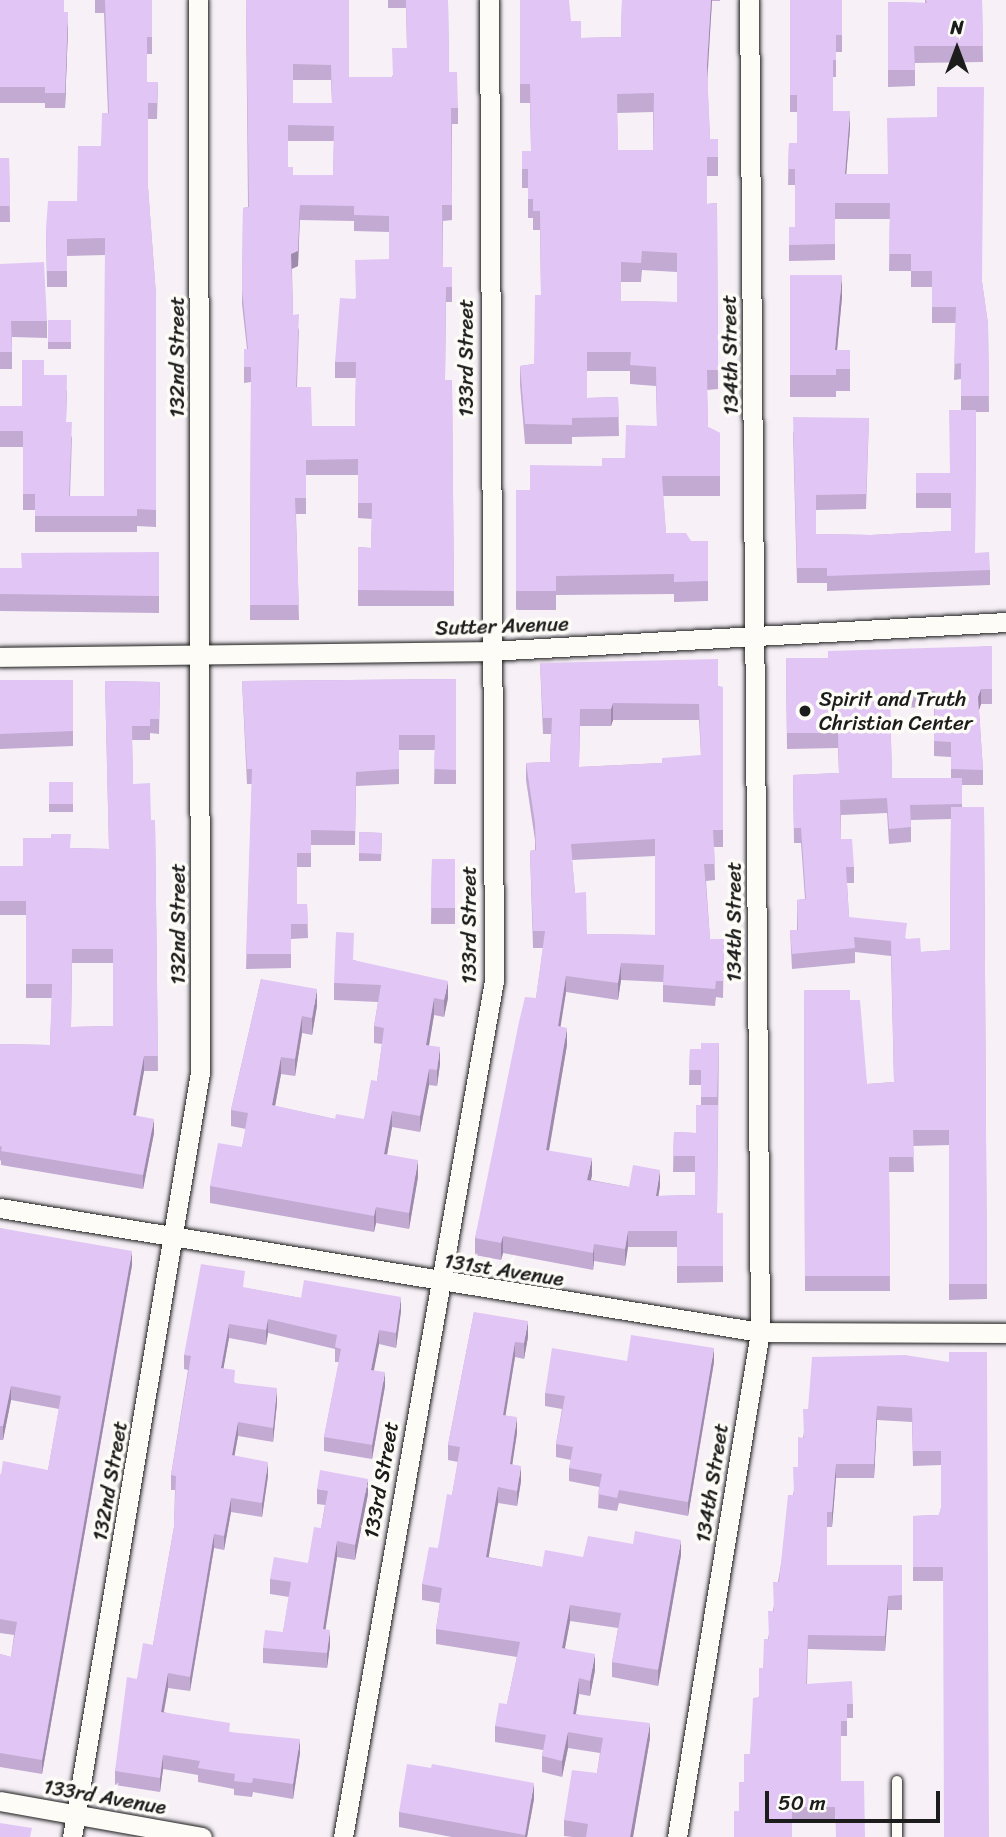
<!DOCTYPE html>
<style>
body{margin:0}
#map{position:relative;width:1006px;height:1837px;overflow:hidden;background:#f7f1f7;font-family:Sriracha,sans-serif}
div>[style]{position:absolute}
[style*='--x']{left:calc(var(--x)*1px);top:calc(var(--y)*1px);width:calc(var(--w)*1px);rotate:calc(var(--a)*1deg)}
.roads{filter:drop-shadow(0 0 2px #1c1c1c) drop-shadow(0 0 2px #1c1c1c)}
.service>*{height:10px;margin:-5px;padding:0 5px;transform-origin:5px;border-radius:5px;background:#fdfcf7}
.minor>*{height:19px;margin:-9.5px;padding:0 9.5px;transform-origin:9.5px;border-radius:9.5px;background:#fdfcf7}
.wall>*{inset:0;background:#c2aad3}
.shaded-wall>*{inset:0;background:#9e8bac}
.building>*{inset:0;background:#e1c6f5}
.dots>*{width:19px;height:19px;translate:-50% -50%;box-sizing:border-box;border:4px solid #fdfcf7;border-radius:50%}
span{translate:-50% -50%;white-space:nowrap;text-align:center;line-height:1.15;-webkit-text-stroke:7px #fdfcf7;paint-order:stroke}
.street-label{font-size:21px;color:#1c1c1c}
.poi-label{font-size:21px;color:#1c1c1c}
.left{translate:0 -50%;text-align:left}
.north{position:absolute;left:922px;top:14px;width:70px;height:70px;-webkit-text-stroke:5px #fdfcf7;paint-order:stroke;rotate:0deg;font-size:19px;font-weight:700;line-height:28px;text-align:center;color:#1c1c1c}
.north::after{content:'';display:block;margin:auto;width:24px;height:32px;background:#1c1c1c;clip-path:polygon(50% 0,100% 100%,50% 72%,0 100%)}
.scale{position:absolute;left:765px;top:1791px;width:175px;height:32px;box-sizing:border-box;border:4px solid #1c1c1c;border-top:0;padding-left:9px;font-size:21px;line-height:24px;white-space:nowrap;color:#1c1c1c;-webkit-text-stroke:5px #fdfcf7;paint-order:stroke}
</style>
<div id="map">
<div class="roads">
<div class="service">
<i style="--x:897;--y:1781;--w:56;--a:90"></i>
</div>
<div class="minor">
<i style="--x:0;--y:657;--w:489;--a:-0.7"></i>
<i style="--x:489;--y:651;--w:518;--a:-3.21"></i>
<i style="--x:0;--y:1208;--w:770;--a:9.27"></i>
<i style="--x:760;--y:1332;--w:246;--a:0.2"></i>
<i style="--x:0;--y:1801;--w:205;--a:10.1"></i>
<i style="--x:72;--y:1837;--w:775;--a:-80.49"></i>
<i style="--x:200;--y:1073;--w:1073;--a:-90.11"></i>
<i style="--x:343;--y:1837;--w:869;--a:-80"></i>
<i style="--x:494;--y:981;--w:981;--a:-90.29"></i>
<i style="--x:677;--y:1837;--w:512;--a:-80.67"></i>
<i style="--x:760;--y:1332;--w:1332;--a:-90.47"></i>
</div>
</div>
<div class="wall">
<i style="clip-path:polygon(0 0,64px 12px,68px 27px,65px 108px,45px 108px,45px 103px,0 103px)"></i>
<i style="clip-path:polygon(95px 0,152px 0,152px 54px,147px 54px,147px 82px,158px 82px,157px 119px,148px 119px,148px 187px,156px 295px,156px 527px,137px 526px,137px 532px,35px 532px,35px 510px,23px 510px,23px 447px,0 447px,0 406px,22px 406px,44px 375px,67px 391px,66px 422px,72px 438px,70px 496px,104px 496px,105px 255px,67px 256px,67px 287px,47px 287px,46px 228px,77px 201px,101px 146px,108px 113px,104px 13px,95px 13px)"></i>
<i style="clip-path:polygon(evenodd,246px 0,349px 77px,392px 77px,407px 48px,406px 8px,388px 8px,388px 0,448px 0,449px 72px,458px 108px,458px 124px,452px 124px,452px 220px,443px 221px,443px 267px,452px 267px,452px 302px,446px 302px,445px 380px,452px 380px,454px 606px,358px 606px,358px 547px,371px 548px,372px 519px,358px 518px,358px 475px,306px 475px,306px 514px,296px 514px,299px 620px,250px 620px,251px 382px,244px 383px,244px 349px,247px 349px,242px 304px,243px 208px,248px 207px,246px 0,293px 80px,331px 80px,332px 103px,293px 103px,293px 80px,246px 0,288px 141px,334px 141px,333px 175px,293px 175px,288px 167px,288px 141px,246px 0,300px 220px,354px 221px,354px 231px,389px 232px,389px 259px,355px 299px,335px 362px,335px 378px,356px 378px,355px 426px,312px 426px,297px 387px,299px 330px,293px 315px,292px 269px,298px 266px,300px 220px)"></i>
<i style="clip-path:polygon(evenodd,520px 0,571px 21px,581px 38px,621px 37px,622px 0,720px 0,720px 1px,712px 1px,707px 76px,710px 139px,718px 139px,718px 176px,707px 176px,707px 204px,717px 203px,718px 389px,707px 390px,708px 427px,720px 433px,720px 496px,663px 496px,666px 533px,691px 541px,708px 541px,708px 601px,674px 602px,674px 594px,556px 595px,556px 610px,516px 610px,516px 490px,530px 490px,625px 458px,657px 426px,656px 386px,630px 384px,630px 371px,587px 371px,587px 398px,618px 397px,619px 436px,572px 437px,572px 444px,525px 444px,520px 385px,520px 366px,534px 364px,541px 295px,540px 230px,533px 230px,533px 218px,528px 218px,528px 188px,522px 188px,522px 151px,531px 151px,530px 103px,520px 103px,520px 0,653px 112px,653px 150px,618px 150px,617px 113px,653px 112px,520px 0,642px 270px,677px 272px,677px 302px,621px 301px,621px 282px,641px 282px,642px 270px)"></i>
<i style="clip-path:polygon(790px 0,842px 0,842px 52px,836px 52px,836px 77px,833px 77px,833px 111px,850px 128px,846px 174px,888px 174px,982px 282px,988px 324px,989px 412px,976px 412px,975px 553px,990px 570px,990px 585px,827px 591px,827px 583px,797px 583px,793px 432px,869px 418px,866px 509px,816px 510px,816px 534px,871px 535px,951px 531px,951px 508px,916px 508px,916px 473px,950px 473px,961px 410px,961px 379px,954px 380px,956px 323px,932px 323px,932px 287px,911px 287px,911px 271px,889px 271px,890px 219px,835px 219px,835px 260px,789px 261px,789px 227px,795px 227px,795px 185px,788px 185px,789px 143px,797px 143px,797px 112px,790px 112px)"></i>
<i style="clip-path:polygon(925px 0,982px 0,983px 62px,915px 63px,915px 86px,888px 87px,888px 2px,925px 3px)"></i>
<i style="clip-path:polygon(0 158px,9px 158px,10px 222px,0 222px)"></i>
<i style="clip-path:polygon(0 264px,47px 321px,47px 338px,12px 337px,12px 369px,0 369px)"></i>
<i style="clip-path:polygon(790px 275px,842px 297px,837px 350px,850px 350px,850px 391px,836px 391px,836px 397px,790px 397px)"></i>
<i style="clip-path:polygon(48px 320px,71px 320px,71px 349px,48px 349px)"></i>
<i style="clip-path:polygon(159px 552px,159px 613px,0 611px,0 568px,21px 568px)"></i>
<i style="clip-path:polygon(evenodd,992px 646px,992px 704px,981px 704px,979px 710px,983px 770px,983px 785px,962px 785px,962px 807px,984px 807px,987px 1299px,949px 1300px,949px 1145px,913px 1146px,914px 1172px,889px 1172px,890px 1291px,805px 1291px,804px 990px,850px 1000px,867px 1084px,894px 1082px,891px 956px,855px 952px,855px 963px,792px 969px,790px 930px,797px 930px,797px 900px,805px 899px,801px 843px,794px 843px,793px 775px,839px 773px,838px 748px,787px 749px,786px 658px,828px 658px,992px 646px,934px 707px,934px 756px,951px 757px,951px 778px,892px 778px,890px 708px,934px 707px,992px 646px,887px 813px,889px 844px,911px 842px,911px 820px,951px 819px,950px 950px,921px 952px,907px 939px,849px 917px,847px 883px,854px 883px,854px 867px,841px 839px,841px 815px,887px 813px)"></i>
<i style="clip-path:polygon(evenodd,540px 663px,723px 687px,723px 847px,714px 847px,715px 880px,706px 881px,710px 939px,724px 939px,723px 998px,716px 997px,715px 1006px,663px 1002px,663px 982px,621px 980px,618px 1000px,566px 992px,560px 1026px,567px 1045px,549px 1151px,592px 1175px,591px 1180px,629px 1187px,660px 1186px,658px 1196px,695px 1195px,695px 1172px,673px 1172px,674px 1132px,696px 1133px,701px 1105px,701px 1085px,689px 1085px,690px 1049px,701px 1049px,719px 1043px,717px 1213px,723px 1213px,723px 1282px,677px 1283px,677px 1247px,628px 1247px,625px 1266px,594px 1261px,593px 1270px,503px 1253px,501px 1260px,475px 1255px,475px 1238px,536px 998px,543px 948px,533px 948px,530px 851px,535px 850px,535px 840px,526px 780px,526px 763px,550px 762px,551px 734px,543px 734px,540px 663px,613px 720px,699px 720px,701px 756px,662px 763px,579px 767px,580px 726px,611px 726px,613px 720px,540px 663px,655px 856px,655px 935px,587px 934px,575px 893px,572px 860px,655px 856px)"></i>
<i style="clip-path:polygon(456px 679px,456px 784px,434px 784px,435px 750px,399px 750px,399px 784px,356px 786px,355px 845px,311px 845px,311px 867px,297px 867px,297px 904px,307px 904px,308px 938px,291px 939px,291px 968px,246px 969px,252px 784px,247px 784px,242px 681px)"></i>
<i style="clip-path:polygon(0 680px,73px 680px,73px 746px,0 749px)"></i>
<i style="clip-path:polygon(evenodd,105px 681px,160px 682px,159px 734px,150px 733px,150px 740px,132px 740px,133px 784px,151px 820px,155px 820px,158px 1071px,144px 1071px,136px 1116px,154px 1133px,143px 1189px,1px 1165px,1px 1161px,0 1160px,0 1044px,50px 1045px,52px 998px,26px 998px,26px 915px,0 915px,0 866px,23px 866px,71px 848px,109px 849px,105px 681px,72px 963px,113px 963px,113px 1026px,71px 1027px,72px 963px)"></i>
<i style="clip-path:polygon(49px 782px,73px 782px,73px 812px,49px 812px)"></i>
<i style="clip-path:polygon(359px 832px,382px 833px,381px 861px,359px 861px)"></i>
<i style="clip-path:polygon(432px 859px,455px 859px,455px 924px,431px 924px)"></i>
<i style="clip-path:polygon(354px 960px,448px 998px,444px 1017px,434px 1015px,429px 1046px,440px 1064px,437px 1086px,429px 1085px,420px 1132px,392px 1127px,387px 1155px,418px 1177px,409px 1229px,376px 1223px,374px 1232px,210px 1203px,210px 1186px,242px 1147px,246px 1129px,231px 1126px,231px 1110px,261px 979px,317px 1006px,312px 1035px,302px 1033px,295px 1076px,281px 1074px,275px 1106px,335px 1119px,364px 1119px,377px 1081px,382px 1044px,374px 1043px,374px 1026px,378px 1002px,334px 1000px,334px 983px)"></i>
<i style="clip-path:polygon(0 1228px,132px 1265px,42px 1774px,0 1767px,0 1654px,11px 1657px,14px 1635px,0 1633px,0 1474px,48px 1470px,59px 1409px,11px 1400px,3px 1440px,0 1440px)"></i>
<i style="clip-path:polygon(245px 1288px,301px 1298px,401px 1311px,396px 1348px,379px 1344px,374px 1370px,385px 1386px,372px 1459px,324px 1451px,324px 1437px,339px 1362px,335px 1362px,335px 1349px,268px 1333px,266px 1345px,229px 1338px,223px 1369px,235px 1383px,277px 1403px,273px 1442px,238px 1436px,234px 1456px,268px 1476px,262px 1517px,231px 1512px,224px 1550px,214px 1548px,190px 1691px,168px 1688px,164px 1712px,300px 1753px,293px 1799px,253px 1792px,252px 1797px,234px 1795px,234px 1789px,198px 1782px,198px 1775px,163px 1769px,160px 1792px,115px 1785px,115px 1771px,137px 1679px,153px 1645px,174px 1527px,175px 1490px,171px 1490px,171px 1475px,188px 1370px,184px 1369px,184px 1355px)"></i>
<i style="clip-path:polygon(474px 1312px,528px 1337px,524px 1359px,515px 1357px,505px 1415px,517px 1433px,512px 1464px,521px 1481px,517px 1506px,498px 1503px,488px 1557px,542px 1567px,583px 1557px,681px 1555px,658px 1686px,612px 1677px,612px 1662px,618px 1628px,570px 1621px,565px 1648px,595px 1670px,590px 1696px,579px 1694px,576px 1714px,650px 1738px,633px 1837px,573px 1837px,564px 1836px,564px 1820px,597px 1773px,600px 1753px,568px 1748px,562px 1777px,542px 1772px,542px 1756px,543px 1750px,495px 1742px,495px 1726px,507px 1704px,517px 1657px,436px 1644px,436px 1629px,440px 1603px,422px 1600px,422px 1584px,438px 1548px,452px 1495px,458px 1462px,448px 1460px,448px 1445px)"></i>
<i style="clip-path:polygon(627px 1361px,714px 1362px,688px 1516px,619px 1503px,617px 1511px,598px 1508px,599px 1487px,569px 1481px,569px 1468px,571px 1460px,556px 1457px,556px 1444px,562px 1409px,545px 1406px,545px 1393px)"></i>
<i style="clip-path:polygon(949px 1362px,943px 1581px,913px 1581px,913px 1516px,939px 1515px,941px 1508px,941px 1465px,913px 1466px,912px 1422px,877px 1420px,874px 1478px,836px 1478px,832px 1527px,827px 1527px,827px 1565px,902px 1565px,902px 1610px,888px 1610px,885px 1651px,808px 1649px,807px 1684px,853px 1704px,853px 1718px,847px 1718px,847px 1736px,841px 1736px,835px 1821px,792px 1821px,739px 1811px,750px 1754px,763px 1668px,808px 1409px)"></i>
<i style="clip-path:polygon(317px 1489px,368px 1494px,355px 1560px,337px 1557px,325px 1629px,330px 1645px,327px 1668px,263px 1663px,263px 1648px,283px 1632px,289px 1597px,270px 1594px,270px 1579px,308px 1563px,321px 1528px,325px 1505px,317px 1504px)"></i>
<i style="clip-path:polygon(534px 1799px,527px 1837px,452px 1837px,399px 1827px,399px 1812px)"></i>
</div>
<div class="shaded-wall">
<i style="clip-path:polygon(711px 0,712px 0,707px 85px,707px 65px)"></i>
<i style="clip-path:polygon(68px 12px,68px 27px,65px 108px,65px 93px)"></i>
<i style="clip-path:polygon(850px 111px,850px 128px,845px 190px,845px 174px)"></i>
<i style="clip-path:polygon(300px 205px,298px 266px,291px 269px,291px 254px)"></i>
<i style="clip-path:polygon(842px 275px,842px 297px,835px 372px,835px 350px)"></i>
<i style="clip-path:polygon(981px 689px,981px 704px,978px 713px,978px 697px)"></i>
<i style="clip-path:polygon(613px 703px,613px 720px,611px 726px,611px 709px)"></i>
<i style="clip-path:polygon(621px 963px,621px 980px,618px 1000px,618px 983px)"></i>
<i style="clip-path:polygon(566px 976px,566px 992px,558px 1043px,558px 1026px)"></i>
<i style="clip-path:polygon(448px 981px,448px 998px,444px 1017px,444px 1000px)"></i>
<i style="clip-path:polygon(317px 989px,317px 1006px,312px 1035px,312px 1018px)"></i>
<i style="clip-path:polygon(434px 998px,434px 1015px,426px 1062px,426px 1045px)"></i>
<i style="clip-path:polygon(302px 1016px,302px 1033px,295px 1076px,295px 1059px)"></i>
<i style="clip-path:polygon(567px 1028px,567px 1045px,546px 1167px,546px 1150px)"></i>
<i style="clip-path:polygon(440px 1047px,440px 1064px,437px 1086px,437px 1070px)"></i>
<i style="clip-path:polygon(144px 1056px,144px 1071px,133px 1129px,133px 1115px)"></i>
<i style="clip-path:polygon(281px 1057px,281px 1074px,272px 1122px,272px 1105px)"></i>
<i style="clip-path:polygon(429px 1069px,429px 1085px,420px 1132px,420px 1116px)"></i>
<i style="clip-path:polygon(392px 1111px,392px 1127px,384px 1171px,384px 1154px)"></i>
<i style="clip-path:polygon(154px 1119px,154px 1133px,143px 1189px,143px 1175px)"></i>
<i style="clip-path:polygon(592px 1158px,592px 1175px,587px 1197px,587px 1180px)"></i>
<i style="clip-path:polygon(418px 1160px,418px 1177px,409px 1229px,409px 1213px)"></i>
<i style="clip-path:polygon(660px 1170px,660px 1186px,656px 1213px,656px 1196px)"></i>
<i style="clip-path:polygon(376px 1207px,376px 1223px,374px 1232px,374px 1216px)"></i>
<i style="clip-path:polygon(628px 1231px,628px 1247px,625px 1266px,625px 1249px)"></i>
<i style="clip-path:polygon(503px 1236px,503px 1253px,501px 1260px,501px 1243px)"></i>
<i style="clip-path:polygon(594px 1244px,594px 1261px,593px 1270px,593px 1253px)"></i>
<i style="clip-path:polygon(132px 1251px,132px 1265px,42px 1774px,42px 1760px)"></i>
<i style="clip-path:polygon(401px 1297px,401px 1311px,396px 1348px,396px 1333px)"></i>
<i style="clip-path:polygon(268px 1319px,268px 1333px,266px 1345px,266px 1330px)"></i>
<i style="clip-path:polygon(528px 1321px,528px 1337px,524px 1359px,524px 1343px)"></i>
<i style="clip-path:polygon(229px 1324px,229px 1338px,221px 1382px,221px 1368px)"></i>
<i style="clip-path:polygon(379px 1330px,379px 1344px,371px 1384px,371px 1370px)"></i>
<i style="clip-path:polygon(515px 1342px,515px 1357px,503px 1431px,503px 1415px)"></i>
<i style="clip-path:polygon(714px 1348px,714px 1362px,688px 1516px,688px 1502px)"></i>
<i style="clip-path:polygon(385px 1372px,385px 1386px,372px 1459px,372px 1445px)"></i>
<i style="clip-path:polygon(11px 1386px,11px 1400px,3px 1440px,3px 1426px)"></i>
<i style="clip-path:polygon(277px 1388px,277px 1403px,273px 1442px,273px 1428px)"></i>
<i style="clip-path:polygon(877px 1406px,877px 1420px,874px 1478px,874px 1464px)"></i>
<i style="clip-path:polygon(517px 1417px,517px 1433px,510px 1480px,510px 1464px)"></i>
<i style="clip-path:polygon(238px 1422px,238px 1436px,232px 1470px,232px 1455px)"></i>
<i style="clip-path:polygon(268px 1462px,268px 1476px,262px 1517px,262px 1503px)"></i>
<i style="clip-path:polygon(836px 1464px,836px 1478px,832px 1527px,832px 1512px)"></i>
<i style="clip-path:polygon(521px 1466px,521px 1481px,517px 1506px,517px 1491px)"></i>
<i style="clip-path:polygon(368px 1479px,368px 1494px,355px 1560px,355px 1545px)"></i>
<i style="clip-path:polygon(498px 1487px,498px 1503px,486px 1573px,486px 1557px)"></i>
<i style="clip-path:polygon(231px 1498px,231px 1512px,224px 1550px,224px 1536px)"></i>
<i style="clip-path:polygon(214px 1534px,214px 1548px,190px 1691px,190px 1677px)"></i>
<i style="clip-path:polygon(681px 1540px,681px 1555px,658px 1686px,658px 1670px)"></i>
<i style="clip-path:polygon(337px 1541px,337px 1557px,323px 1645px,323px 1629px)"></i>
<i style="clip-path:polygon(888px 1596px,888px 1610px,885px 1651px,885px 1636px)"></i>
<i style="clip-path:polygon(570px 1605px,570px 1621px,562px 1663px,562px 1648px)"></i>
<i style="clip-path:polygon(330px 1630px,330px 1645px,327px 1668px,327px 1653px)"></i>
<i style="clip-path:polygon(595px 1654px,595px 1670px,590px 1696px,590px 1681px)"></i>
<i style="clip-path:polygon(168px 1673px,168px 1688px,161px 1726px,161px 1712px)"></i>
<i style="clip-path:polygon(579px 1678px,579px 1694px,573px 1730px,573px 1714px)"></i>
<i style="clip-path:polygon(650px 1723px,650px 1738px,633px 1837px,630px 1837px)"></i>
<i style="clip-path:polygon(568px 1732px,568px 1748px,562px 1777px,562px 1761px)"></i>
<i style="clip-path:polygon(300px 1739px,300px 1753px,293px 1799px,293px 1784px)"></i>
<i style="clip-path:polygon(163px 1755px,163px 1769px,160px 1792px,160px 1778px)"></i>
<i style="clip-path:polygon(534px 1783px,534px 1799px,527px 1837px,525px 1837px)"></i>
</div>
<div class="building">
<i style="clip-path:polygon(0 0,64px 0,64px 12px,68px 12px,65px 93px,45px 93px,45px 87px,0 87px)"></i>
<i style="clip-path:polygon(105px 0,152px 0,152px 37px,147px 37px,147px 82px,158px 82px,157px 103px,148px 103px,148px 187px,156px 295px,156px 510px,137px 509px,137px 516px,35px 516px,35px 494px,23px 494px,23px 431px,0 431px,0 406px,22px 406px,22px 360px,44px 360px,44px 375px,67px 375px,66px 422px,72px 422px,69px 496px,104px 496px,105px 238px,67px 239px,67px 271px,47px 271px,46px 228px,48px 201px,77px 201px,78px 146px,101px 146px,102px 113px,109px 113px)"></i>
<i style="clip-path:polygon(evenodd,246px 0,349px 0,349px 77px,393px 77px,392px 48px,407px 48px,406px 0,448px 0,449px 72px,457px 72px,458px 108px,451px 108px,452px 205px,442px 205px,443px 267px,452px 267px,452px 287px,446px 287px,445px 380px,452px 380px,454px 591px,358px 590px,358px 547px,371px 548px,372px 503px,358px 503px,358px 459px,306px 460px,306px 498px,295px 498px,299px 605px,250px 605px,251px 367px,244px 367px,244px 349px,248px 349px,242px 288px,243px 208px,249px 207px,246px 0,293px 64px,331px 65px,332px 103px,293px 103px,293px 64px,246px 0,288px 125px,334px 126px,333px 175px,293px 175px,293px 167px,288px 167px,288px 125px,246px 0,300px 205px,354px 206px,354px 215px,389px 216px,389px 259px,355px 260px,356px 299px,340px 298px,335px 362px,356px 362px,355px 426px,312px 426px,311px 387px,296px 387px,299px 314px,293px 315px,291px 254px,298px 251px,300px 205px)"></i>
<i style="clip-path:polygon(evenodd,520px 0,569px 0,571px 21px,581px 21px,581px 38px,621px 37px,622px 0,711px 0,707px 65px,710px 139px,718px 139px,718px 157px,707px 157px,707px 204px,717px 203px,718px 370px,707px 370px,708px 427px,720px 433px,720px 476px,662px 476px,666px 533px,686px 533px,691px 541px,708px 541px,708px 581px,674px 582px,674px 574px,556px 576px,556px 591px,516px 591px,516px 490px,530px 490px,530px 465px,602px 466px,602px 458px,625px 458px,626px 425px,657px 426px,656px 367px,630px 365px,631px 352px,587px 352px,587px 398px,618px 397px,619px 417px,572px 418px,572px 425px,525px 424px,520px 366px,534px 364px,535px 295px,541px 295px,540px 211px,533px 211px,533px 199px,528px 199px,528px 169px,522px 169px,522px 151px,531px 151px,530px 84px,520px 84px,520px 0,654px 93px,653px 150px,618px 150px,617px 94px,654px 93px,520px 0,642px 251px,677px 253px,677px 302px,621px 301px,621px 262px,641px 263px,642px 251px)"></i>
<i style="clip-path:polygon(790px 0,842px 0,842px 35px,836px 35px,836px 60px,833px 60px,833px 111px,850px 111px,845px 174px,888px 174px,887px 118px,937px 117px,937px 87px,984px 87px,982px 281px,988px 324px,989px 396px,961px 396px,961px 363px,954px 364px,956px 307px,932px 307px,932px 271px,911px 271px,911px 254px,889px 254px,890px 203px,835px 203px,835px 244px,789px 245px,789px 227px,795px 227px,795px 169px,788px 169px,789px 143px,797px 143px,797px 95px,790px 95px)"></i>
<i style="clip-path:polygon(926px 0,982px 0,983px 46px,914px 46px,915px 70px,888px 70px,888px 2px,927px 3px)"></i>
<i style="clip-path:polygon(0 158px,9px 158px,10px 206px,0 206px)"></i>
<i style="clip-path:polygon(44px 262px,47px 321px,11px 321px,12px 352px,0 352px,0 264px)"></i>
<i style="clip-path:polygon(790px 275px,842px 275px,835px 350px,850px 350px,850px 369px,836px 369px,836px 375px,790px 375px)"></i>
<i style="clip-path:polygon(48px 320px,71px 320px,71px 342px,48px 342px)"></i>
<i style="clip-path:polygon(949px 410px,976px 410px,975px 553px,989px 552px,990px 570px,827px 576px,827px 568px,797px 568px,793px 417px,869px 418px,866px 494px,816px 495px,816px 534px,871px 535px,951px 531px,951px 493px,916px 493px,916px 473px,950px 473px)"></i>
<i style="clip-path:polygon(159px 552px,159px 596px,0 594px,0 568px,22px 568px,21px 553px)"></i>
<i style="clip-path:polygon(992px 646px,992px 689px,981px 689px,978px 697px,983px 770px,951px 769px,951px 742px,934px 741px,935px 691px,890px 692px,892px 778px,962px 778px,962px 804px,910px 805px,911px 827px,889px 829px,887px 798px,840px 800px,841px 839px,852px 839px,854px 867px,846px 867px,849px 917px,907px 923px,905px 939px,920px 938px,921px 952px,950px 950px,951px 807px,984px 807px,987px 1284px,949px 1284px,949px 1130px,913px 1130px,914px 1157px,889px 1157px,890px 1276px,805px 1276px,804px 990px,850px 990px,850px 1000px,860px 1000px,867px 1084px,894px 1082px,891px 941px,854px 937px,855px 948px,792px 954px,790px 930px,798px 930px,797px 900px,806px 899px,801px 828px,794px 828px,793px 775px,839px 773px,838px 733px,787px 733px,786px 658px,828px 658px,828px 651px)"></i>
<i style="clip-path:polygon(evenodd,718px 659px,718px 687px,723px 687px,723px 830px,713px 830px,715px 864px,704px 864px,710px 939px,724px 939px,723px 981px,716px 981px,715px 989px,663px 985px,664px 965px,621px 963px,618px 983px,566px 976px,558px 1026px,567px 1028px,546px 1150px,592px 1158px,587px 1180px,629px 1187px,633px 1165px,660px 1170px,656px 1196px,695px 1195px,695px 1156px,673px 1156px,674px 1132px,696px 1133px,696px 1105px,718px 1105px,717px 1213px,723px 1213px,723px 1266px,677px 1266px,677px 1231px,628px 1231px,625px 1249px,594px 1244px,593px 1253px,503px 1236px,501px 1243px,475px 1238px,519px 1022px,525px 997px,536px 998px,545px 931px,533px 931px,530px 851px,536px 850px,535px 823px,526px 763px,550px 762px,552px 718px,543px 718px,540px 663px,718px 659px,613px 703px,699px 704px,701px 755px,662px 758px,662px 763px,579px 767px,580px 709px,611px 709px,613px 703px,718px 659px,655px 839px,655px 935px,587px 934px,586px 892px,575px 893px,571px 844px,655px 839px)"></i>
<i style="clip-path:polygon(456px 679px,456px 770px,434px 769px,435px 735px,399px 735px,399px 769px,356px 772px,355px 831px,311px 830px,311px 853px,297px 853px,297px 904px,307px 904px,308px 924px,291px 924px,291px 954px,246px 954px,252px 769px,247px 769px,242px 681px)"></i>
<i style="clip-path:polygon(0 680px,73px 680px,73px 731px,0 734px)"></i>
<i style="clip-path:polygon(evenodd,105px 681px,160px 682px,159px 719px,150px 719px,150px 726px,132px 726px,133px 784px,150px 783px,151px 820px,155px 820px,158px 1056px,144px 1056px,133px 1115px,154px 1119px,143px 1175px,1px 1151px,2px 1147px,0 1146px,0 1044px,50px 1045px,52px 984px,26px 984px,26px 901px,0 901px,0 866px,23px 866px,23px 838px,51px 838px,51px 834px,71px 834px,70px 848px,109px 849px,105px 681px,72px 949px,113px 949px,113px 1026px,71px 1027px,72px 949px)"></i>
<i style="clip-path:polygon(49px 782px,73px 782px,73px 804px,49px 804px)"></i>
<i style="clip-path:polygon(359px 832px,382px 833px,381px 854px,359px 853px)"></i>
<i style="clip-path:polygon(432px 859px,455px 859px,455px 908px,431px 908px)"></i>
<i style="clip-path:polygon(336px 932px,354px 933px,353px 960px,448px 981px,444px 1000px,434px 998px,426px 1045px,440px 1047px,437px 1070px,429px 1069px,420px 1116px,392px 1111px,384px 1154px,418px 1160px,409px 1213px,376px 1207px,374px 1216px,210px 1186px,218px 1143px,242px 1147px,248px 1113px,231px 1110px,261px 979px,317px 989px,312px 1018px,302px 1016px,295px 1059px,281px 1057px,272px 1105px,335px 1119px,336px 1114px,364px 1119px,371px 1080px,377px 1081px,384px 1028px,374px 1026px,381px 985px,334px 983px)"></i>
<i style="clip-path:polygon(701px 1043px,719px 1043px,717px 1097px,701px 1097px,701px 1070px,689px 1070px,690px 1049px,701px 1049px)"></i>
<i style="clip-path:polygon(0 1228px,132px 1251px,42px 1760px,0 1753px,0 1654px,11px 1657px,17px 1622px,0 1619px,0 1474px,1px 1474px,3px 1461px,48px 1470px,61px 1396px,11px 1386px,3px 1426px,0 1426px)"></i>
<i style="clip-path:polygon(201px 1264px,245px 1271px,243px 1287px,301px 1298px,304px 1280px,401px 1297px,396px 1333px,379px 1330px,371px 1370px,385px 1372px,372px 1445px,324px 1437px,341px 1349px,335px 1347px,337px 1335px,268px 1319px,266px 1330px,229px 1324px,221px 1368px,235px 1370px,234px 1383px,277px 1388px,273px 1428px,238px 1422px,232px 1455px,268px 1462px,262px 1503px,231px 1498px,224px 1536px,214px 1534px,190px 1677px,168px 1673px,161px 1712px,230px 1723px,229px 1732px,300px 1739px,293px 1784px,253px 1778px,252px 1783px,234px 1781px,235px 1774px,198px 1768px,200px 1761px,163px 1755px,160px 1778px,115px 1771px,127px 1677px,137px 1679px,143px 1643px,153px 1645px,174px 1527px,176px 1476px,171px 1475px,191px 1356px,184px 1355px)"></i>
<i style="clip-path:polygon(474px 1312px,528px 1321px,524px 1343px,515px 1342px,503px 1415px,517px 1417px,510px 1464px,521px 1466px,517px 1491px,498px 1487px,486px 1557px,542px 1567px,545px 1550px,583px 1557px,588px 1536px,633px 1544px,635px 1531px,681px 1540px,658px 1670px,612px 1662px,621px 1613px,570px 1605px,562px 1648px,595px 1654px,590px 1681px,579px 1678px,573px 1714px,650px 1723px,630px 1837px,586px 1837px,588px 1824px,564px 1820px,572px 1770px,597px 1773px,603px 1738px,568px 1732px,562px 1761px,542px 1756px,546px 1735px,495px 1726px,499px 1703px,507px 1704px,520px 1642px,436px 1629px,442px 1588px,422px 1584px,429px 1547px,438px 1548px,447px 1494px,452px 1495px,460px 1447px,448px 1445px)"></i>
<i style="clip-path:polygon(631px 1335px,714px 1348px,688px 1502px,619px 1490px,617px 1498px,598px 1494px,602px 1474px,569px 1468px,573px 1447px,556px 1444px,565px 1396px,545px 1393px,552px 1348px,627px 1361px)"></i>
<i style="clip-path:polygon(949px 1352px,987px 1352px,989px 1837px,944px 1837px,943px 1567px,913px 1567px,913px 1516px,939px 1515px,941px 1508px,941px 1451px,913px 1451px,912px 1408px,877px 1406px,874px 1464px,836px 1464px,832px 1512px,827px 1512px,827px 1565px,902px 1565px,902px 1595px,888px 1596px,885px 1636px,808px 1635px,806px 1684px,852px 1681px,853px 1704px,847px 1704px,847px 1721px,841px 1721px,841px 1781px,864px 1781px,865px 1837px,836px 1837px,835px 1807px,792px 1807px,792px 1837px,734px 1837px,734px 1811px,739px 1811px,739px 1782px,744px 1782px,744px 1754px,750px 1754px,753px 1698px,759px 1697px,759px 1668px,763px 1668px,764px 1639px,769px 1639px,768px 1611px,774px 1611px,773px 1582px,779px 1582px,788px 1495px,794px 1495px,793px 1467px,798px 1467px,798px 1437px,804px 1438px,803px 1409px,808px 1409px,812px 1357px,905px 1355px,949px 1362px)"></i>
<i style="clip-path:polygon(320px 1470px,368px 1479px,355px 1545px,337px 1541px,323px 1629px,330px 1630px,327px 1653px,263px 1648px,265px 1630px,283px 1632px,291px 1582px,270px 1579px,274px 1557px,308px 1563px,314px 1527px,321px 1528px,328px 1491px,317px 1489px)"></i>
<i style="clip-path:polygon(407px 1764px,431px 1768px,432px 1764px,534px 1783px,525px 1835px,399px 1812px)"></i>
<i style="clip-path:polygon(0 1823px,32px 1828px,30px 1837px,0 1837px)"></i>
</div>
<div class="dots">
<i style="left:805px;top:711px;background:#1c1c1c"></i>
</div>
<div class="street-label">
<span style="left:730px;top:355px;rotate:-91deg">134th Street</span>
<span style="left:177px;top:357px;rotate:-90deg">132nd Street</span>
<span style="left:466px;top:358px;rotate:-90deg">133rd Street</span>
<span style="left:502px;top:626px;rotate:-2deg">Sutter Avenue</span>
<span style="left:734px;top:922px;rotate:-90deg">134th Street</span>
<span style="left:178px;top:924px;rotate:-90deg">132nd Street</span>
<span style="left:469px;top:925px;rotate:-90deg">133rd Street</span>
<span style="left:504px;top:1270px;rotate:9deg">131st Avenue</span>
<span style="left:381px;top:1480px;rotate:-80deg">133rd Street</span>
<span style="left:110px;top:1481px;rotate:-80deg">132nd Street</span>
<span style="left:712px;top:1483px;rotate:-81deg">134th Street</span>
<span style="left:105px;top:1797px;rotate:10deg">133rd Avenue</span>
</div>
<div class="poi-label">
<span class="left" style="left:819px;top:711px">Spirit and Truth<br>Christian Center</span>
</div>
<div class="north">N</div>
<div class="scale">50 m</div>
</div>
